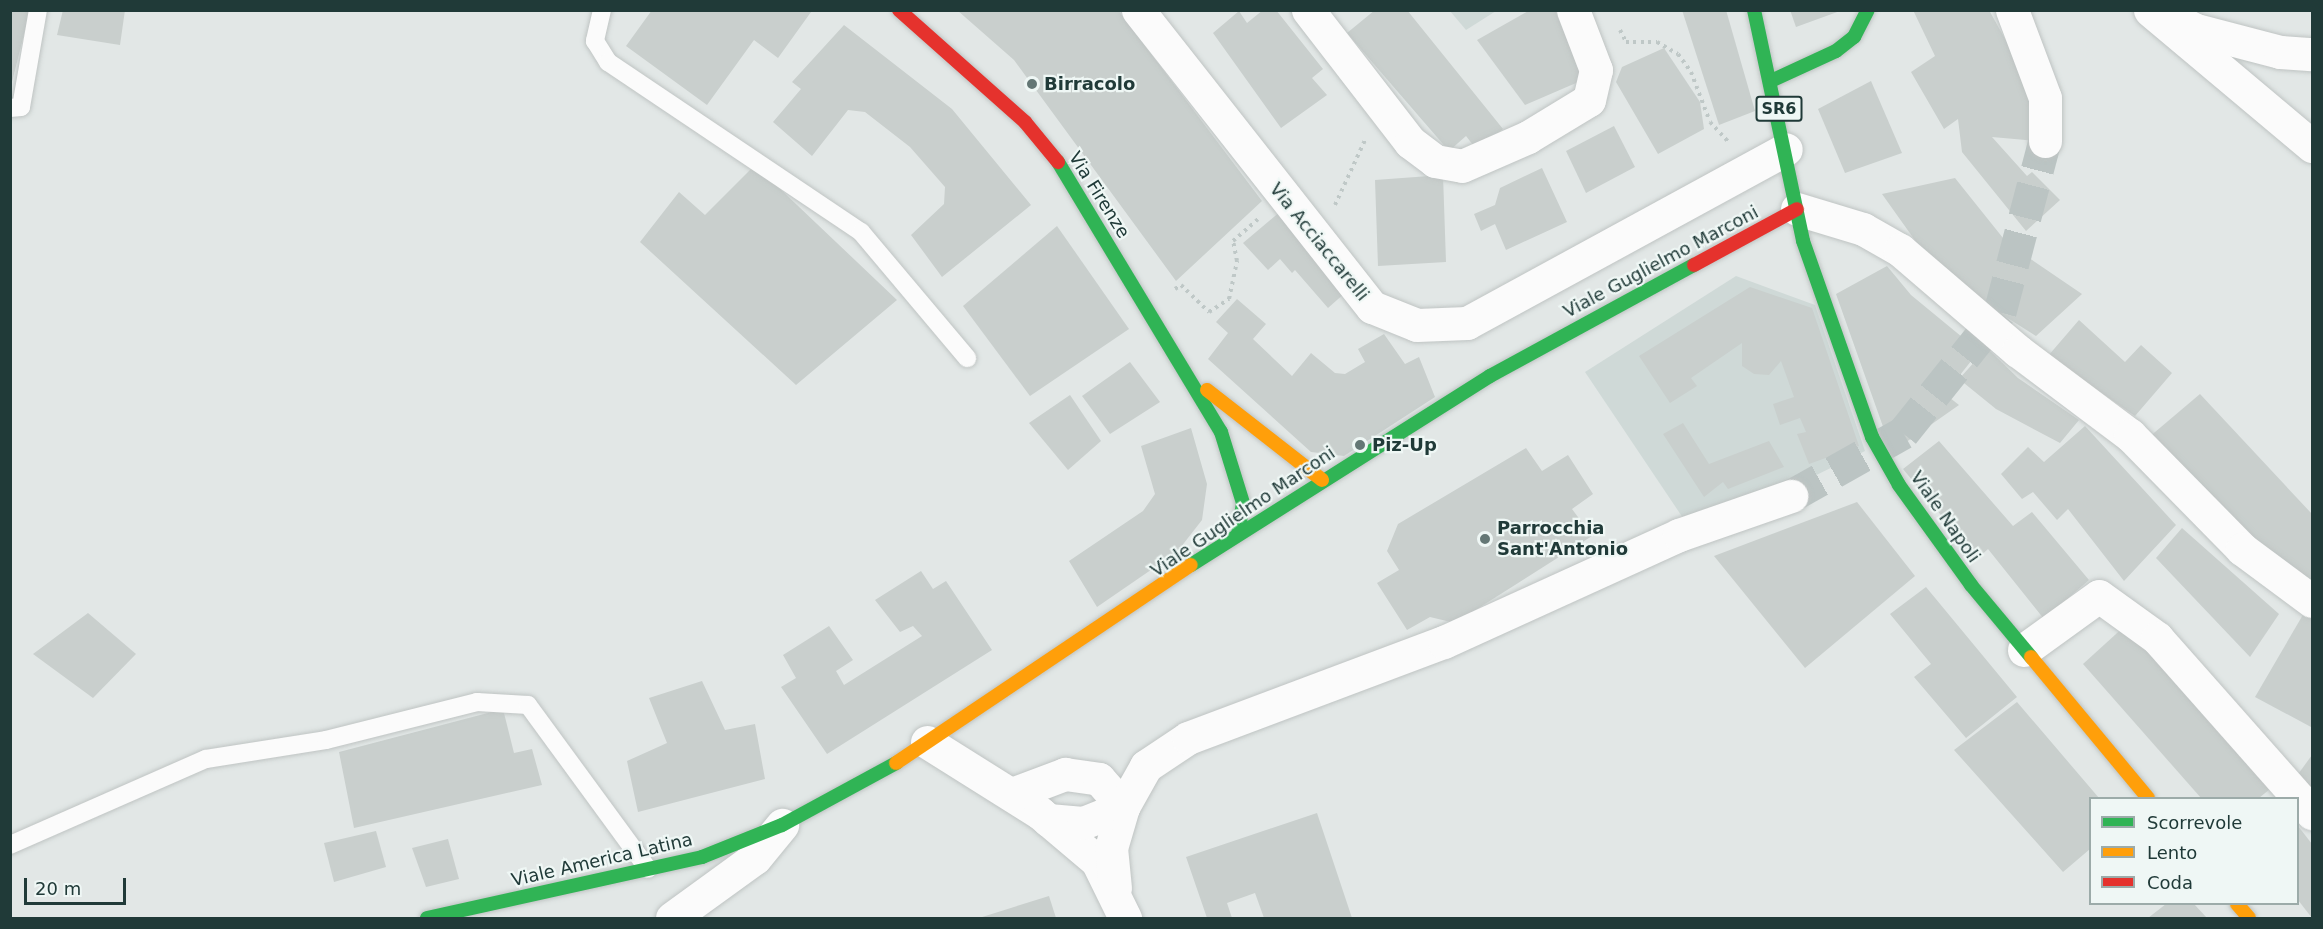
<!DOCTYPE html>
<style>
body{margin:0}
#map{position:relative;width:2323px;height:929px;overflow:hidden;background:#e2e7e6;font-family:"DejaVu Sans",sans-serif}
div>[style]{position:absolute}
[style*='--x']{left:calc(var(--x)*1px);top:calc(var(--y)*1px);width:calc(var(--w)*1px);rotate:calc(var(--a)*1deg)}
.built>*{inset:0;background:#cfd9d7}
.building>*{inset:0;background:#c9cfcd}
.street-tunnel>*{height:33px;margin-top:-16.5px;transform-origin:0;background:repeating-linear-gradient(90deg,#bbc4c3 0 33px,transparent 0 49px)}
.path>*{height:4px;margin-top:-2px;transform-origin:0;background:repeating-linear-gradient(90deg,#bfc8c7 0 3px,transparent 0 7.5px)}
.roads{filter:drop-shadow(0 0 2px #bfc4c3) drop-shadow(0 0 2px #bfc4c3)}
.lane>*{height:18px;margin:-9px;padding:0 9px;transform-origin:9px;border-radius:9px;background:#fbfbfb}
.street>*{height:33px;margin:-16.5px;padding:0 16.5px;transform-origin:16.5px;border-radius:16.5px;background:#fbfbfb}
.fast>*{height:14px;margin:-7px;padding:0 7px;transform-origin:7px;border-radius:7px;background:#30b455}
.slow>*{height:14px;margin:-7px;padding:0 7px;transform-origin:7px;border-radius:7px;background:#ff9f0a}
.jam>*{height:14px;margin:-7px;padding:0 7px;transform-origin:7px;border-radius:7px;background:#e5322d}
.dots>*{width:16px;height:16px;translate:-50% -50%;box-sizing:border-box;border:3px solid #eff7f5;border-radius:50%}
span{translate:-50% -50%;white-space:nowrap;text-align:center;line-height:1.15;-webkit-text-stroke:4.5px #eff7f5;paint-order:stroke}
.shield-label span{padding:2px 4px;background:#eff7f5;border:2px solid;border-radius:4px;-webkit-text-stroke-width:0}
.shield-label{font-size:16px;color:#203a38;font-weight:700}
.poi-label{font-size:18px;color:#203a38;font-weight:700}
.left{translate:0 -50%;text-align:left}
.street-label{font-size:18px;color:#203a38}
.frame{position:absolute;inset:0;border:12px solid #203a38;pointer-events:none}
.legend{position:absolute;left:2089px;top:797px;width:210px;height:108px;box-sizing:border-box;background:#eff7f5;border:2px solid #9caba9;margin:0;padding:8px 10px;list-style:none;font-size:18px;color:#203a38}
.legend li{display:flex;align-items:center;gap:12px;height:30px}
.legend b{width:30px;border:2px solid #9caba9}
.scale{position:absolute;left:24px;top:878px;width:102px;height:27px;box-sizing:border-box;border:3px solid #203a38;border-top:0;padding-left:8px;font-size:18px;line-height:21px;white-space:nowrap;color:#203a38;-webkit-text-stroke:4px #eff7f5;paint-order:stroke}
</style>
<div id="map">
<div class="built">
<i style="clip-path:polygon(1450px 11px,1496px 11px,1466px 30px)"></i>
<i style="clip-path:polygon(1736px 276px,1815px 305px,1865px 451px,1776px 495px,1685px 521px,1585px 372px)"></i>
</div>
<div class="building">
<i style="clip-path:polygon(10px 10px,30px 10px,10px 90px)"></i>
<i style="clip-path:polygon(63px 10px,125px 10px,120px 45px,57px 35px)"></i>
<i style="clip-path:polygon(652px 10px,810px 10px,811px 12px,778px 58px,754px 40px,707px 105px,626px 46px)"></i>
<i style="clip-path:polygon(957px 10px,1118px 10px,1262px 201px,1176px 281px,1014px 60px)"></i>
<i style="clip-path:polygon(1263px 10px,1276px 10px,1323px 69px,1312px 78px,1327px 95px,1281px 128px,1213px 33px,1239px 11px,1247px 23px)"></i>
<i style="clip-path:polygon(1375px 10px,1407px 10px,1503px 129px,1477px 150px,1466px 136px,1449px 151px,1347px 33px)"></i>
<i style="clip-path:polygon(1530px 10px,1555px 10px,1583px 80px,1525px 105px,1477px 40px)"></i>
<i style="clip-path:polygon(1682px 10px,1726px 10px,1755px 111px,1719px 125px)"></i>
<i style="clip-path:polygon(1790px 10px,1840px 10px,1840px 11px,1796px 27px)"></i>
<i style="clip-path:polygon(1913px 10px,1989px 10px,2026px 77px,2037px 141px,1992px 137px,2027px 176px,2032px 172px,2060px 200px,2026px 231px,1962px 152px,1958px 119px,1944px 129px,1911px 72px,1935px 56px)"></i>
<i style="clip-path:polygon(844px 25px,952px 109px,1031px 205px,942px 277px,911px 235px,944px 204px,945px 187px,910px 147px,865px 112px,848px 110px,812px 156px,773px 122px,801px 89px,792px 82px)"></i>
<i style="clip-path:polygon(1664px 48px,1700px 102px,1704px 129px,1658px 154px,1616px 82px,1622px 67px)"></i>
<i style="clip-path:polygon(1871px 81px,1902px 153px,1845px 173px,1818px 109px)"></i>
<i style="clip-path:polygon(1614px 126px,1635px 167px,1586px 193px,1566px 151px)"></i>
<i style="clip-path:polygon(755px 165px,897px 300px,796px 385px,640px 242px,679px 192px,705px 215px)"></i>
<i style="clip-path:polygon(1542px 168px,1567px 222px,1506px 250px,1495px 224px,1481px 231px,1474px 214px,1495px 205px,1500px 188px)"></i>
<i style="clip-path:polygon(1443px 175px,1446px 262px,1378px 266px,1375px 180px)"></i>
<i style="clip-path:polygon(1955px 178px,2007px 243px,2082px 294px,2036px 336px,1971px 295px,1929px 260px,1882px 194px)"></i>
<i style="clip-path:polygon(1281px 211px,1346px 292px,1328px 308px,1295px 270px,1292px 273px,1280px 259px,1268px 270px,1243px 243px)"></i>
<i style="clip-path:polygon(1057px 226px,1129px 329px,1030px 396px,963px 306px)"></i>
<i style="clip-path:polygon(1887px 266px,1911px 295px,1979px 351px,1945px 394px,1959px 405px,1892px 452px,1836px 294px)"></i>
<i style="clip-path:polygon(1750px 287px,1812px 308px,1859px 446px,1809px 464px,1797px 434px,1806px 432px,1800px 418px,1780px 425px,1773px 404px,1794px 397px,1781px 361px,1769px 375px,1754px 374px,1742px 366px,1742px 343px,1691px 378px,1697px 386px,1670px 403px,1639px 356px)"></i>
<i style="clip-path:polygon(1237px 299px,1266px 324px,1253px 339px,1292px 376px,1311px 353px,1335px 373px,1345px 374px,1365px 362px,1358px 349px,1384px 334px,1405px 364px,1419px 357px,1435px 397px,1344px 456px,1311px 452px,1208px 359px,1228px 333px,1216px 322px)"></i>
<i style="clip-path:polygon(2079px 320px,2125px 362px,2141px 345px,2172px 373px,2135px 416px,2048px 356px)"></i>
<i style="clip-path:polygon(1987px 348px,2018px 378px,2079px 420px,2060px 443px,1996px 409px,1959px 379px)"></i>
<i style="clip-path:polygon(1130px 362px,1160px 402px,1110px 434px,1082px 396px)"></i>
<i style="clip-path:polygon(2200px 394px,2312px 514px,2312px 593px,2148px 438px)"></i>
<i style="clip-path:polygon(1070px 395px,1101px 441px,1068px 470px,1029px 423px)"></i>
<i style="clip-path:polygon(1683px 423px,1709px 464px,1769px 441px,1784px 467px,1728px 489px,1723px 482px,1704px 497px,1663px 434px)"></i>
<i style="clip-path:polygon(2085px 426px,2176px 525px,2124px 581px,2068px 509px,2057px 520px,2033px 492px,2022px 499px,2001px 474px,2028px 447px,2044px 462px)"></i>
<i style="clip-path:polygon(1191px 428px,1207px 484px,1202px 520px,1177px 552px,1097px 607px,1069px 561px,1143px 511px,1155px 494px,1141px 446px)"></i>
<i style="clip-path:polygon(1939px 441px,2013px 526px,2032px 512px,2089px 580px,2044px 619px,1988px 549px,1977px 559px,1903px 469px)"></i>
<i style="clip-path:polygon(1526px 448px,1542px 471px,1568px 455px,1593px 494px,1572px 509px,1592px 536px,1455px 623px,1430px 617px,1407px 630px,1377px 583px,1399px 570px,1387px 551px,1398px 524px)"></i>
<i style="clip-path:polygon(1857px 502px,1915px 576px,1805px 668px,1714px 556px)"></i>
<i style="clip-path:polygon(2182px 528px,2279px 614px,2250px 657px,2156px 558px)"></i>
<i style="clip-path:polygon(921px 571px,933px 589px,946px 581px,992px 650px,827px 754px,781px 687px,796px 678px,783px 655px,829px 626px,853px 660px,836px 671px,844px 685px,922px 636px,913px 626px,900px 632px,875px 600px)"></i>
<i style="clip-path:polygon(1926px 587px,2017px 697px,1966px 738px,1914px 677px,1931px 664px,1890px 614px)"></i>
<i style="clip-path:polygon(88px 613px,136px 654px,93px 698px,33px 654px)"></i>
<i style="clip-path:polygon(2304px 613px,2312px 617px,2311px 727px,2255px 697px)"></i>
<i style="clip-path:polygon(2127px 624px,2270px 789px,2259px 798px,2201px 798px,2083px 664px)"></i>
<i style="clip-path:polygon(702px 681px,725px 730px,755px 724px,765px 779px,638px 812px,627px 761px,667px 743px,649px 698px)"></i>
<i style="clip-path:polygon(2017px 702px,2099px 798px,2090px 798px,2090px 849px,2063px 872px,1954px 750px)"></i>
<i style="clip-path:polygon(503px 709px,514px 753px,532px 749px,542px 785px,354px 828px,339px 752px)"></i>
<i style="clip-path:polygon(2312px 755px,2312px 791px,2296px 777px)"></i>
<i style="clip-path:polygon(1317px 813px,1352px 918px,1264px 918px,1255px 893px,1227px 903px,1232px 918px,1207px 918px,1186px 857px)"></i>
<i style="clip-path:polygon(2298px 826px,2312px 844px,2312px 918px,2298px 900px)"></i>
<i style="clip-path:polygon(376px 831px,386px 867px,334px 882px,324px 843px)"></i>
<i style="clip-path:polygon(448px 839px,459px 879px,426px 887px,412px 848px)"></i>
<i style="clip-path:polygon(1049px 896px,1056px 918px,979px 918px)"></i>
<i style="clip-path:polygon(2166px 904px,2194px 904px,2207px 918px,2148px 918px)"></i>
</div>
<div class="street-tunnel">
<i style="--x:1791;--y:496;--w:129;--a:-29.4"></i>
<i style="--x:1903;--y:433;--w:155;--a:-51.3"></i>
<i style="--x:2000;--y:312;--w:177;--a:-75.3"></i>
</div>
<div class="path">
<i style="--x:1620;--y:30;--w:13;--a:63"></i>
<i style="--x:1626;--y:42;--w:31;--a:0"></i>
<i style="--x:1657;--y:42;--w:24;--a:30"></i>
<i style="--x:1678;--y:54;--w:22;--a:54"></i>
<i style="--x:1691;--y:72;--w:53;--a:69.2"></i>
<i style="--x:1710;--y:122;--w:26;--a:47"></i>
<i style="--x:1335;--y:205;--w:74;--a:-65.2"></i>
<i style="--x:1175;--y:289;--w:7;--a:-34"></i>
<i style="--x:1181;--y:285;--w:39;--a:44"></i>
<i style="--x:1209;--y:312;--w:24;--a:-33"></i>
<i style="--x:1229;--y:299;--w:39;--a:-78"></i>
<i style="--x:1237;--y:261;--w:20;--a:-101"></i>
<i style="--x:1233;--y:241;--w:33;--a:-41"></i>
</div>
<div class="roads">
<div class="lane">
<i style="--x:602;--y:10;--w:32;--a:103"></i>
<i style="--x:595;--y:41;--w:25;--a:58"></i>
<i style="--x:608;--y:62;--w:305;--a:33.9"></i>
<i style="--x:861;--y:232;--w:165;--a:49.9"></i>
<i style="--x:10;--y:108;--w:11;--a:-5"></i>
<i style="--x:21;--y:107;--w:98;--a:-80.1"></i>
<i style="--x:10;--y:845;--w:214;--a:-23.7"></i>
<i style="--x:206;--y:759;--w:121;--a:-9"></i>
<i style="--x:326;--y:740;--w:156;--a:-14.1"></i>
<i style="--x:477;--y:702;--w:51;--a:3.4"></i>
<i style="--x:528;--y:705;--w:203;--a:53.8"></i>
</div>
<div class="street">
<i style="--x:1138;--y:10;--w:378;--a:51.8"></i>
<i style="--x:1372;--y:307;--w:48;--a:21.8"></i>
<i style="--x:1417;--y:325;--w:50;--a:-2.3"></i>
<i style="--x:1467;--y:323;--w:363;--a:-28.6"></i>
<i style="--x:1308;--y:10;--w:167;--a:52.3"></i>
<i style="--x:1410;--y:142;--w:31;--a:37"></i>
<i style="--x:1435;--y:161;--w:27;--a:10"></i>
<i style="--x:1462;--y:166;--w:72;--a:-23.7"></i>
<i style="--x:1528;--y:137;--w:71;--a:-31.2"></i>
<i style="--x:1589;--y:100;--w:31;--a:-77"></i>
<i style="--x:1596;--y:70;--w:64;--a:-111"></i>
<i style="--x:2012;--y:10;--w:94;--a:69.4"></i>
<i style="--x:2045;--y:98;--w:43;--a:90"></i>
<i style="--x:2150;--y:10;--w:212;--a:40"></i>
<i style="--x:2175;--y:19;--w:24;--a:28"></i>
<i style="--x:2196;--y:30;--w:87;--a:14.7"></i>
<i style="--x:2280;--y:52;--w:32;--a:4"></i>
<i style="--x:1797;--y:209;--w:69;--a:16.9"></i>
<i style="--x:1863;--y:229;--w:43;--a:29.6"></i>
<i style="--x:1900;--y:250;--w:155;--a:40.6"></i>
<i style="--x:2018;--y:351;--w:140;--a:36.9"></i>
<i style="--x:2130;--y:435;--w:160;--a:45.5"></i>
<i style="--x:2242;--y:549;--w:87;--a:36.6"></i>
<i style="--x:2024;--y:650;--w:92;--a:-35.8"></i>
<i style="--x:2099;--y:596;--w:72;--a:35.9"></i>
<i style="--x:2157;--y:638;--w:234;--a:48.5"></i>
<i style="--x:927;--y:742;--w:133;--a:32.1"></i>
<i style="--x:1040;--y:813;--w:75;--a:40.1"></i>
<i style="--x:1097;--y:861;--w:64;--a:63.8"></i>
<i style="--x:1012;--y:794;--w:57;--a:-20.7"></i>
<i style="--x:1065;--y:774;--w:34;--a:8"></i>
<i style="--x:1099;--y:779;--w:37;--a:49"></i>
<i style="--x:1123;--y:807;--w:43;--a:106.3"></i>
<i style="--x:1111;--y:848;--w:40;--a:84.3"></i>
<i style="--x:1048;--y:820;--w:35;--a:5"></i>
<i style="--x:1083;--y:823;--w:43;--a:-21.8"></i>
<i style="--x:1123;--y:807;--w:47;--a:-60.7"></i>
<i style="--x:1146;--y:766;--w:50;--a:-33.7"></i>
<i style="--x:1188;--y:738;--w:273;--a:-20.6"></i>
<i style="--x:1444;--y:642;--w:258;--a:-24.5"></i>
<i style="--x:1679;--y:535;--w:119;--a:-19.2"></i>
<i style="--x:672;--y:918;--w:102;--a:-35.9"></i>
<i style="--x:755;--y:858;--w:43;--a:-50.7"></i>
</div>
<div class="fast">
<i style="--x:1754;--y:10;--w:236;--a:78"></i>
<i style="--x:1803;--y:241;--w:208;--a:70.6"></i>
<i style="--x:1872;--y:437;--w:55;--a:60.6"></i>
<i style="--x:1899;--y:485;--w:123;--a:54.2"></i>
<i style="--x:1971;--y:585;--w:94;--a:50.2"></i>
<i style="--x:1773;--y:80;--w:69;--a:-24.7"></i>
<i style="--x:1836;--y:51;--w:23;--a:-38"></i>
<i style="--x:1854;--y:37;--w:30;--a:-63"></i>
<i style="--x:1058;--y:162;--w:315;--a:58.9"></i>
<i style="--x:1221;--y:432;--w:74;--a:72.8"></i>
<i style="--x:1243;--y:503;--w:30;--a:99"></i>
<i style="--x:1191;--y:565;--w:354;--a:-32.3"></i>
<i style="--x:1490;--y:376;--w:232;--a:-28.6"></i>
<i style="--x:427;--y:918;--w:282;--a:-12.5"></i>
<i style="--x:702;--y:857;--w:86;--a:-21.8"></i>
<i style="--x:782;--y:825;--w:130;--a:-28.5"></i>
</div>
<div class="slow">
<i style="--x:1207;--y:390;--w:146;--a:38"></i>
<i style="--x:2031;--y:657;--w:183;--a:50.3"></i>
<i style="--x:896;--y:763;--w:355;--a:-33.9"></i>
<i style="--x:2237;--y:904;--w:18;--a:49"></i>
</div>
<div class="jam">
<i style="--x:899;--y:10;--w:169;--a:41.6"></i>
<i style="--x:1025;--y:122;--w:52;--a:50.5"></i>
<i style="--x:1694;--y:265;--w:117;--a:-28.5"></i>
</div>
</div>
<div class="dots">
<i style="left:1032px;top:84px;background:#647775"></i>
<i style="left:1360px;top:445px;background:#647775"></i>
<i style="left:1485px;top:539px;background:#647775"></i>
</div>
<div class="shield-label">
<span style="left:1779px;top:109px">SR6</span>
</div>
<div class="poi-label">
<span class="left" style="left:1044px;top:84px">Birracolo</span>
<span class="left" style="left:1372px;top:445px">Piz-Up</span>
<span class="left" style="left:1497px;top:539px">Parrocchia<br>Sant'Antonio</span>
</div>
<div class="street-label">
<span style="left:1099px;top:195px;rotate:58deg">Via Firenze</span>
<span style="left:1319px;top:242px;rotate:51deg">Via Acciaccarelli</span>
<span style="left:1661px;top:262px;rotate:-28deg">Viale Guglielmo Marconi</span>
<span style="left:1243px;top:512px;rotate:-34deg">Viale Guglielmo Marconi</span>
<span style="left:1945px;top:517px;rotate:55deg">Viale Napoli</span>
<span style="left:602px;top:860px;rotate:-13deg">Viale America Latina</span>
</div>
<div class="frame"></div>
<ul class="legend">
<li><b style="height:8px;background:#30b455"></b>Scorrevole</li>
<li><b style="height:8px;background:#ff9f0a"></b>Lento</li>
<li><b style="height:8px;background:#e5322d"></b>Coda</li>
</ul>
<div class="scale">20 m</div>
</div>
